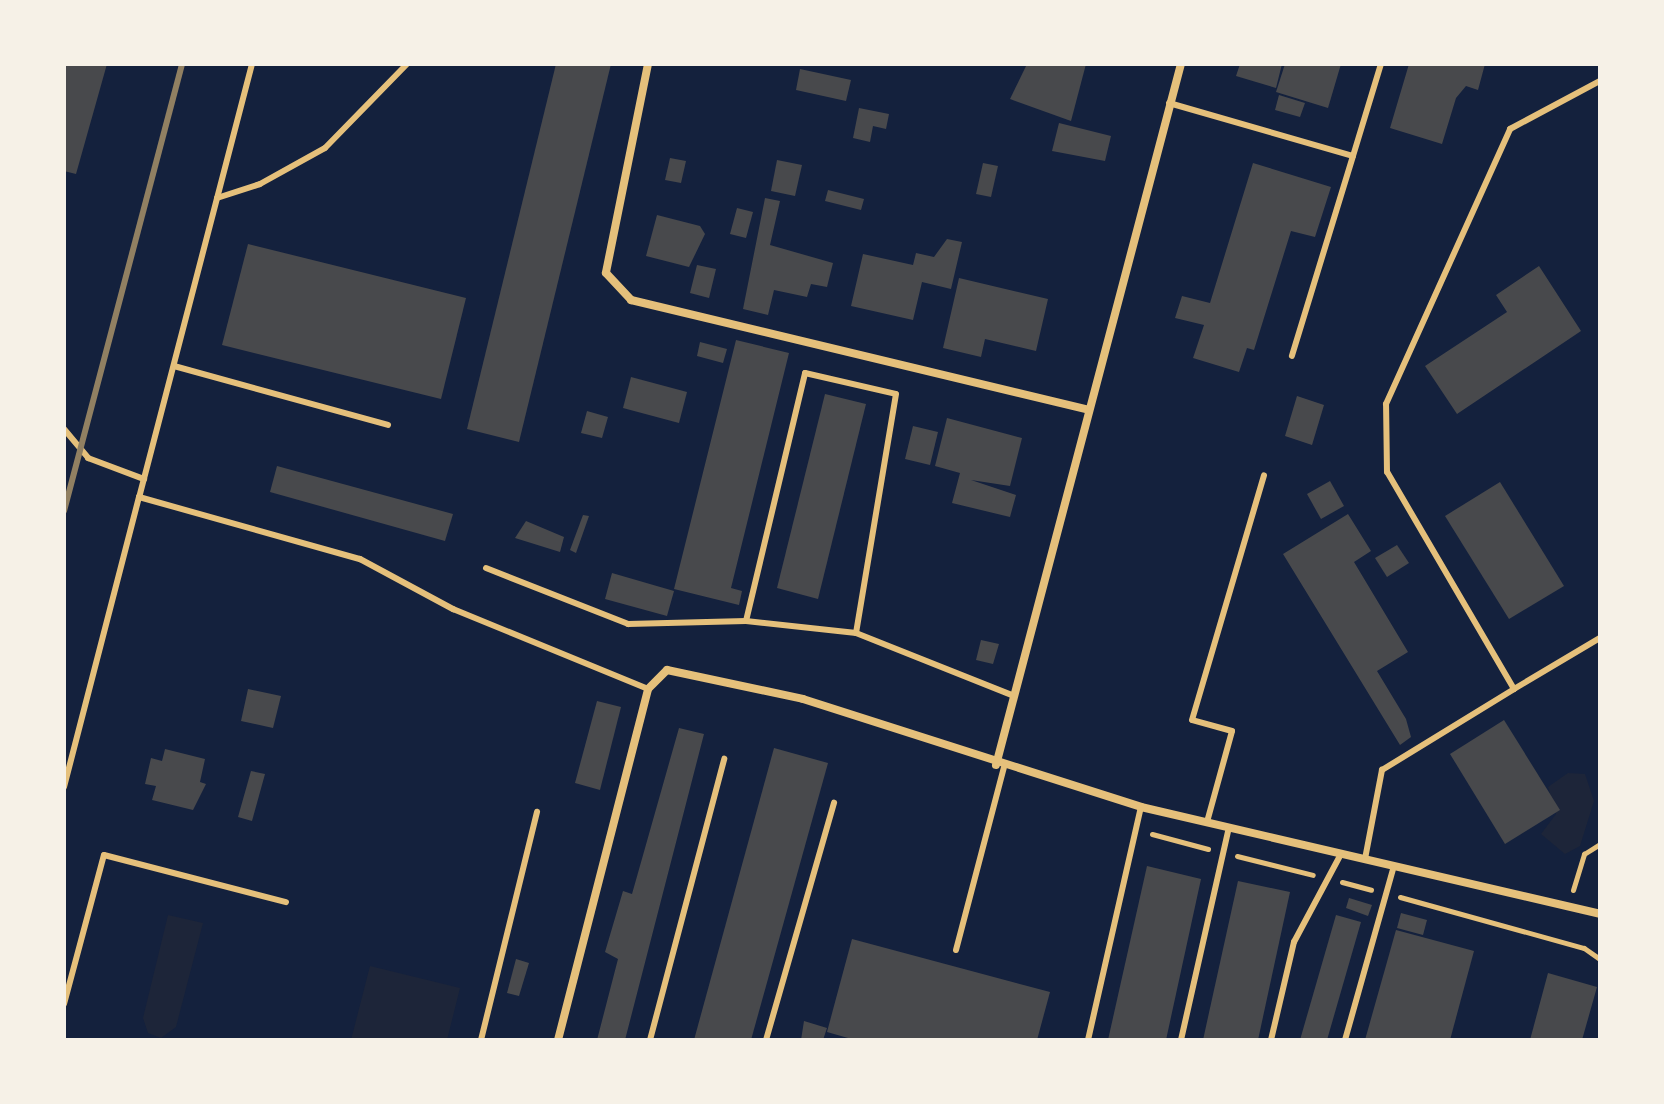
<!DOCTYPE html>
<style>
body{margin:0}
#map{position:relative;width:1664px;height:1104px;overflow:hidden;background:#14213d;font-family:"Roboto Condensed",sans-serif}
div>[style]{position:absolute}
[style*='--x']{left:calc(var(--x)*1px);top:calc(var(--y)*1px);width:calc(var(--w)*1px);rotate:calc(var(--a)*1deg)}
.green>*{inset:0;background:#1d2539}
.building>*{inset:0;background:#48494c}
.path>*{height:5px;margin:-2.5px;padding:0 2.5px;transform-origin:2.5px;border-radius:2.5px;background:#e5c07b}
.service>*{height:6px;margin:-3px;padding:0 3px;transform-origin:3px;border-radius:3px;background:#e5c07b}
.minor>*{height:8px;margin:-4px;padding:0 4px;transform-origin:4px;border-radius:4px;background:#e5c07b}
.rail>*{height:6px;margin:-3px;padding:0 3px;transform-origin:3px;border-radius:3px;background:#918062}
span{translate:-50% -50%;white-space:nowrap;text-align:center;line-height:1.15;-webkit-text-stroke:6px #f6f1e7;paint-order:stroke}
.frame{position:absolute;inset:0;border:66px solid #f6f1e7;pointer-events:none}
</style>
<div id="map">
<div class="green">
<i style="clip-path:polygon(1568px 773px,1585px 774px,1594px 801px,1580px 846px,1565px 854px,1541px 834px,1556px 814px,1548px 787px)"></i>
<i style="clip-path:polygon(168px 915px,203px 923px,176px 1027px,161px 1038px,148px 1033px,143px 1018px)"></i>
<i style="clip-path:polygon(370px 966px,460px 988px,447px 1040px,351px 1040px)"></i>
</div>
<div class="building">
<i style="clip-path:polygon(64px 64px,107px 64px,76px 174px,64px 171px)"></i>
<i style="clip-path:polygon(556px 64px,611px 64px,519px 442px,467px 429px)"></i>
<i style="clip-path:polygon(1027px 64px,1086px 64px,1071px 121px,1010px 99px)"></i>
<i style="clip-path:polygon(1240px 64px,1282px 64px,1276px 88px,1236px 76px)"></i>
<i style="clip-path:polygon(1285px 64px,1341px 64px,1328px 108px,1276px 92px)"></i>
<i style="clip-path:polygon(1409px 64px,1485px 64px,1478px 90px,1466px 86px,1456px 98px,1442px 144px,1390px 128px)"></i>
<i style="clip-path:polygon(800px 69px,851px 80px,846px 101px,796px 90px)"></i>
<i style="clip-path:polygon(1279px 95px,1305px 103px,1300px 117px,1275px 110px)"></i>
<i style="clip-path:polygon(859px 108px,889px 114px,886px 129px,873px 126px,870px 142px,853px 138px)"></i>
<i style="clip-path:polygon(1059px 123px,1111px 136px,1105px 161px,1052px 151px)"></i>
<i style="clip-path:polygon(670px 158px,686px 161px,681px 183px,665px 180px)"></i>
<i style="clip-path:polygon(777px 160px,802px 165px,795px 196px,771px 191px)"></i>
<i style="clip-path:polygon(983px 163px,998px 166px,991px 197px,976px 194px)"></i>
<i style="clip-path:polygon(1253px 163px,1331px 187px,1315px 237px,1291px 231px,1254px 350px,1247px 348px,1239px 372px,1193px 358px,1204px 325px,1175px 318px,1182px 296px,1210px 303px)"></i>
<i style="clip-path:polygon(828px 190px,864px 199px,861px 210px,825px 201px)"></i>
<i style="clip-path:polygon(765px 198px,780px 201px,770px 245px,833px 263px,827px 287px,811px 284px,807px 297px,774px 290px,768px 315px,743px 309px)"></i>
<i style="clip-path:polygon(737px 208px,753px 212px,746px 238px,730px 234px)"></i>
<i style="clip-path:polygon(657px 215px,700px 226px,705px 234px,689px 267px,646px 256px)"></i>
<i style="clip-path:polygon(947px 239px,962px 242px,951px 289px,922px 282px,913px 320px,851px 306px,863px 254px,913px 265px,916px 253px,934px 257px)"></i>
<i style="clip-path:polygon(248px 244px,466px 298px,441px 399px,222px 345px)"></i>
<i style="clip-path:polygon(697px 265px,716px 269px,709px 298px,690px 293px)"></i>
<i style="clip-path:polygon(1539px 266px,1581px 331px,1457px 414px,1425px 366px,1507px 312px,1496px 295px)"></i>
<i style="clip-path:polygon(959px 278px,1048px 299px,1036px 351px,985px 339px,981px 357px,943px 348px)"></i>
<i style="clip-path:polygon(736px 340px,789px 353px,731px 588px,742px 591px,739px 605px,674px 589px)"></i>
<i style="clip-path:polygon(700px 342px,727px 349px,723px 363px,697px 356px)"></i>
<i style="clip-path:polygon(631px 377px,687px 392px,679px 423px,623px 408px)"></i>
<i style="clip-path:polygon(825px 394px,866px 404px,818px 599px,777px 588px)"></i>
<i style="clip-path:polygon(1297px 396px,1324px 405px,1312px 445px,1285px 436px)"></i>
<i style="clip-path:polygon(587px 411px,608px 417px,602px 438px,581px 433px)"></i>
<i style="clip-path:polygon(947px 418px,1022px 438px,1010px 486px,971px 480px,1016px 495px,1010px 517px,952px 503px,960px 473px,935px 466px)"></i>
<i style="clip-path:polygon(913px 426px,938px 432px,930px 465px,905px 459px)"></i>
<i style="clip-path:polygon(277px 466px,453px 514px,445px 541px,270px 492px)"></i>
<i style="clip-path:polygon(1330px 481px,1344px 506px,1321px 519px,1307px 494px)"></i>
<i style="clip-path:polygon(1500px 482px,1564px 586px,1509px 619px,1445px 516px)"></i>
<i style="clip-path:polygon(1348px 514px,1371px 551px,1354px 562px,1408px 652px,1377px 671px,1406px 719px,1411px 737px,1400px 745px,1283px 554px)"></i>
<i style="clip-path:polygon(583px 515px,589px 516px,576px 553px,570px 550px)"></i>
<i style="clip-path:polygon(526px 521px,564px 537px,560px 552px,515px 538px)"></i>
<i style="clip-path:polygon(1397px 545px,1409px 563px,1387px 577px,1375px 558px)"></i>
<i style="clip-path:polygon(612px 573px,674px 591px,667px 616px,605px 599px)"></i>
<i style="clip-path:polygon(981px 640px,999px 644px,993px 664px,976px 660px)"></i>
<i style="clip-path:polygon(248px 689px,281px 696px,273px 728px,241px 721px)"></i>
<i style="clip-path:polygon(597px 701px,621px 707px,600px 790px,575px 783px)"></i>
<i style="clip-path:polygon(1504px 720px,1560px 810px,1505px 844px,1450px 754px)"></i>
<i style="clip-path:polygon(679px 728px,704px 734px,625px 1040px,597px 1040px,618px 959px,605px 952px,623px 891px,632px 894px)"></i>
<i style="clip-path:polygon(774px 748px,828px 763px,751px 1040px,694px 1040px)"></i>
<i style="clip-path:polygon(165px 749px,205px 759px,200px 782px,206px 784px,193px 810px,152px 800px,156px 786px,145px 784px,151px 758px,162px 761px)"></i>
<i style="clip-path:polygon(251px 771px,265px 774px,252px 821px,238px 817px)"></i>
<i style="clip-path:polygon(1147px 866px,1201px 879px,1166px 1040px,1108px 1040px)"></i>
<i style="clip-path:polygon(1238px 881px,1290px 892px,1258px 1040px,1203px 1040px)"></i>
<i style="clip-path:polygon(1349px 898px,1372px 905px,1368px 916px,1346px 908px)"></i>
<i style="clip-path:polygon(1401px 913px,1427px 920px,1423px 935px,1397px 928px)"></i>
<i style="clip-path:polygon(1336px 915px,1361px 922px,1327px 1040px,1300px 1040px)"></i>
<i style="clip-path:polygon(1396px 930px,1474px 951px,1450px 1040px,1365px 1040px)"></i>
<i style="clip-path:polygon(852px 939px,1050px 992px,1037px 1040px,855px 1040px,827px 1032px)"></i>
<i style="clip-path:polygon(516px 959px,529px 963px,519px 996px,507px 993px)"></i>
<i style="clip-path:polygon(1548px 973px,1597px 987px,1582px 1040px,1530px 1040px)"></i>
<i style="clip-path:polygon(804px 1021px,827px 1028px,823px 1040px,801px 1040px)"></i>
</div>
<div class="path">
<i style="--x:1152;--y:834;--w:58;--a:15"></i>
<i style="--x:1237;--y:856;--w:78;--a:14"></i>
<i style="--x:1342;--y:882;--w:30;--a:15"></i>
<i style="--x:1573;--y:890;--w:38;--a:-73"></i>
<i style="--x:1584;--y:854;--w:19;--a:-32"></i>
<i style="--x:1400;--y:897;--w:191;--a:15.5"></i>
<i style="--x:1584;--y:948;--w:19;--a:35"></i>
</div>
<div class="service">
<i style="--x:252;--y:64;--w:448;--a:104.6"></i>
<i style="--x:139;--y:497;--w:230;--a:15.7"></i>
<i style="--x:360;--y:559;--w:106;--a:28.3"></i>
<i style="--x:453;--y:609;--w:211;--a:22.3"></i>
<i style="--x:1169;--y:103;--w:191;--a:16.1"></i>
<i style="--x:1353;--y:156;--w:209;--a:107"></i>
<i style="--x:1353;--y:156;--w:96;--a:-73.1"></i>
<i style="--x:217;--y:198;--w:45;--a:-18"></i>
<i style="--x:260;--y:184;--w:74;--a:-29"></i>
<i style="--x:325;--y:148;--w:117;--a:-45.7"></i>
<i style="--x:174;--y:366;--w:222;--a:15.4"></i>
<i style="--x:64;--y:429;--w:38;--a:50"></i>
<i style="--x:88;--y:458;--w:60;--a:20.6"></i>
<i style="--x:486;--y:568;--w:153;--a:21.5"></i>
<i style="--x:628;--y:624;--w:118;--a:-1.5"></i>
<i style="--x:746;--y:621;--w:255;--a:-76.6"></i>
<i style="--x:805;--y:373;--w:93;--a:13"></i>
<i style="--x:896;--y:394;--w:242;--a:99.5"></i>
<i style="--x:856;--y:633;--w:170;--a:21.7"></i>
<i style="--x:746;--y:621;--w:111;--a:6.2"></i>
<i style="--x:1514;--y:689;--w:100;--a:-30.7"></i>
<i style="--x:64;--y:787;--w:300;--a:-75.5"></i>
<i style="--x:1207;--y:822;--w:94;--a:-74.6"></i>
<i style="--x:1232;--y:731;--w:41;--a:-164.6"></i>
<i style="--x:1192;--y:720;--w:255;--a:-73.6"></i>
<i style="--x:1365;--y:859;--w:91;--a:-79.2"></i>
<i style="--x:1382;--y:770;--w:155;--a:-31.5"></i>
<i style="--x:1514;--y:689;--w:251;--a:-120.3"></i>
<i style="--x:1387;--y:472;--w:68;--a:-90.8"></i>
<i style="--x:1386;--y:404;--w:302;--a:-65.7"></i>
<i style="--x:1510;--y:129;--w:102;--a:-28.1"></i>
<i style="--x:956;--y:950;--w:189;--a:-75.3"></i>
<i style="--x:64;--y:1004;--w:154;--a:-75"></i>
<i style="--x:104;--y:855;--w:188;--a:14.5"></i>
<i style="--x:481;--y:1040;--w:235;--a:-76.2"></i>
<i style="--x:650;--y:1040;--w:291;--a:-75.2"></i>
<i style="--x:766;--y:1040;--w:247;--a:-74"></i>
<i style="--x:1088;--y:1040;--w:239;--a:-77.2"></i>
<i style="--x:1181;--y:1040;--w:218;--a:-77.3"></i>
<i style="--x:1271;--y:1040;--w:101;--a:-76.8"></i>
<i style="--x:1294;--y:942;--w:100;--a:-61.9"></i>
<i style="--x:1345;--y:1040;--w:181;--a:-74.3"></i>
</div>
<div class="minor">
<i style="--x:648;--y:64;--w:213;--a:101.4"></i>
<i style="--x:606;--y:273;--w:37;--a:47"></i>
<i style="--x:631;--y:300;--w:470;--a:13.5"></i>
<i style="--x:996;--y:765;--w:725;--a:-75.22"></i>
<i style="--x:558;--y:1040;--w:362;--a:-75.6"></i>
<i style="--x:648;--y:689;--w:27;--a:-45"></i>
<i style="--x:667;--y:670;--w:139;--a:12"></i>
<i style="--x:803;--y:699;--w:355;--a:17.7"></i>
<i style="--x:1141;--y:807;--w:471;--a:13.1"></i>
</div>
<div class="rail">
<i style="--x:64;--y:511;--w:462;--a:-75.2"></i>
</div>
<div class="frame"></div>
</div>
